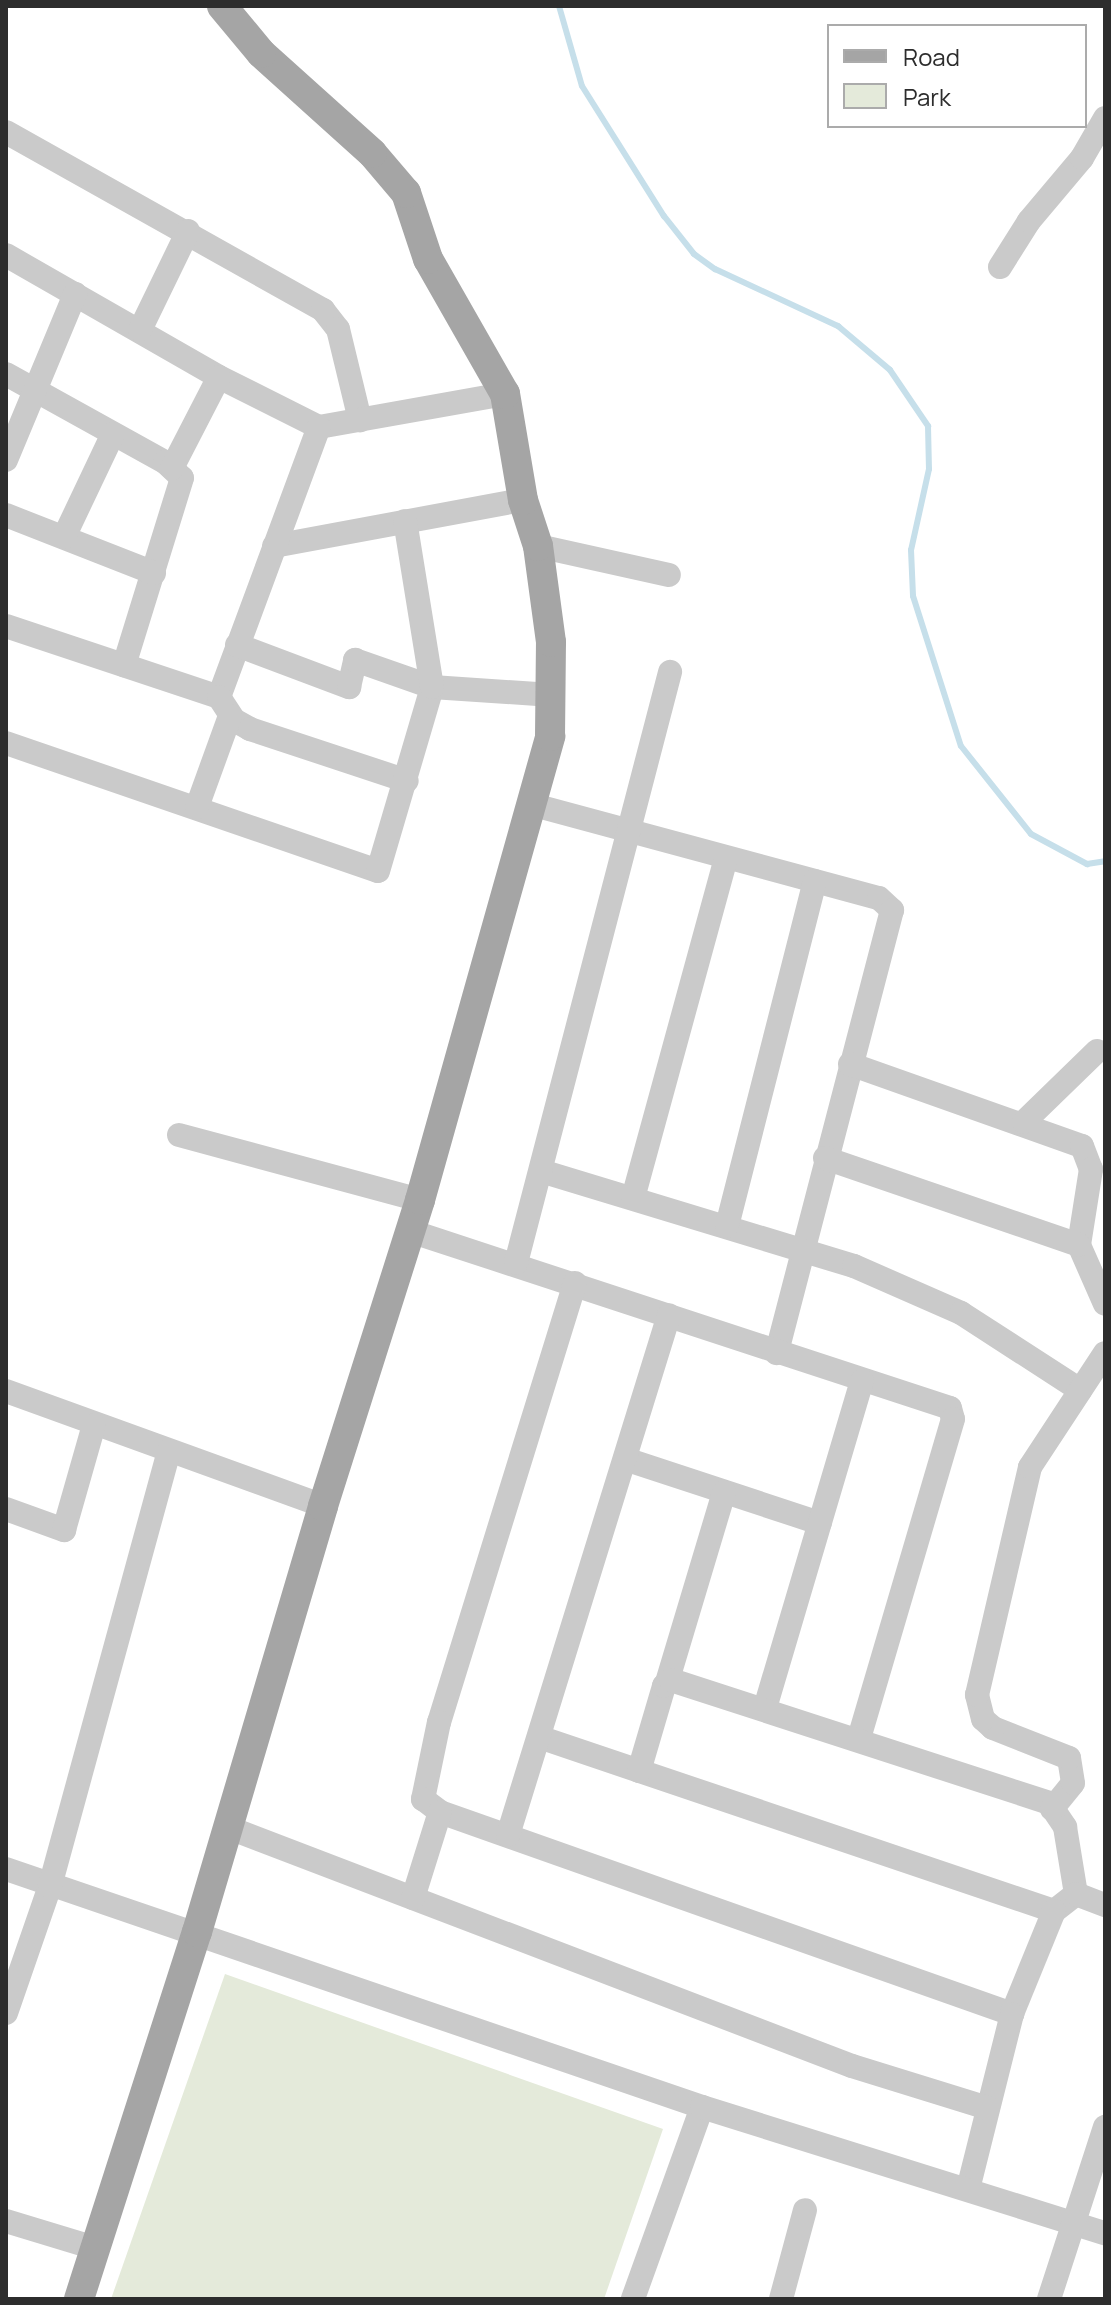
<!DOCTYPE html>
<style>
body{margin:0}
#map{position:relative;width:1111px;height:2305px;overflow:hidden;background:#fff;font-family:Manrope,sans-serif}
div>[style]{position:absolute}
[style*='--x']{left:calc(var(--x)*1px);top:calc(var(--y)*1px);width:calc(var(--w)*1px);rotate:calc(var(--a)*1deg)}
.green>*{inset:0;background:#e4eada}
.stream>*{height:6px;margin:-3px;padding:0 3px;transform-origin:3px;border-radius:3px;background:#c6dfea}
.minor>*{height:24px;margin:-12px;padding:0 12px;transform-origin:12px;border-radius:12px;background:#cacaca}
.major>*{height:30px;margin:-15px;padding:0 15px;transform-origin:15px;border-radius:15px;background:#a5a5a5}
span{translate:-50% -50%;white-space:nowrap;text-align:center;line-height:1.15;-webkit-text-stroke:8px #fff;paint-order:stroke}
.frame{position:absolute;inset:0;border:8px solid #2d2d2d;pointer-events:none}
.legend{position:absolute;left:827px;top:24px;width:260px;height:104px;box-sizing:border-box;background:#fff;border:2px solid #ababab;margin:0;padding:10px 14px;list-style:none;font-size:24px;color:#2d2d2d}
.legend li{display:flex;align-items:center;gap:16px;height:40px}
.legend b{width:40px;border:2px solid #ababab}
</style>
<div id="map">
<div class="green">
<i style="clip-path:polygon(225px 1974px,663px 2129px,604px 2299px,111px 2299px)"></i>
</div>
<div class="stream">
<i style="--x:559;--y:6;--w:83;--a:74"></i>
<i style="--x:582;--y:86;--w:154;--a:57.8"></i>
<i style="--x:664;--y:216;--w:48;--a:51.7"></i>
<i style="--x:694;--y:254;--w:26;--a:36"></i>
<i style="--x:715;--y:269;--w:136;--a:24.9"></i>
<i style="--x:838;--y:326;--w:68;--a:40.2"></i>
<i style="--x:890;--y:370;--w:68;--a:55.8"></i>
<i style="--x:928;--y:426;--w:43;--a:88.7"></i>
<i style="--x:929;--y:469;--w:83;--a:102.5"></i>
<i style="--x:911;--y:550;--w:46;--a:87.5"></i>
<i style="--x:913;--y:596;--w:157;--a:72.3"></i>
<i style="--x:961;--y:746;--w:112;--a:51.5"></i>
<i style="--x:1031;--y:834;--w:64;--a:28.2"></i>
<i style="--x:1087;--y:864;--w:18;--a:-9"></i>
</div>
<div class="minor">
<i style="--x:6;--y:132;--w:364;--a:29.3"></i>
<i style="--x:323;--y:310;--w:24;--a:52"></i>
<i style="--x:338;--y:329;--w:94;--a:76.4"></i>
<i style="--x:6;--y:255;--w:245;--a:29.8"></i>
<i style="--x:219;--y:377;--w:112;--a:26.6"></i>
<i style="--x:319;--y:427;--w:189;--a:-10.1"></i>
<i style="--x:1000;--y:267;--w:54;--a:-57.8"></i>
<i style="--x:1029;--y:221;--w:82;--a:-49.9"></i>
<i style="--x:1082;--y:158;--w:46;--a:-60.1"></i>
<i style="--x:140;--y:330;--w:110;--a:-64.1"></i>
<i style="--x:6;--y:374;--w:182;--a:29"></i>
<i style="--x:165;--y:462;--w:23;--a:43"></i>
<i style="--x:182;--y:478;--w:196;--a:107.2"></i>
<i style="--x:6;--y:460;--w:180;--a:-67.4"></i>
<i style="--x:172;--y:468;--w:102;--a:-62.7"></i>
<i style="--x:6;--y:515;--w:159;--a:21.4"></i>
<i style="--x:64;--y:537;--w:114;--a:-64.6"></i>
<i style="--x:274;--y:546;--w:253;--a:-10.5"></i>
<i style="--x:538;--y:546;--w:134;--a:12.5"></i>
<i style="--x:6;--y:626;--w:225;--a:18.4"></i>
<i style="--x:219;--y:697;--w:288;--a:-69.7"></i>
<i style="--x:237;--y:645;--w:120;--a:20.6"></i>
<i style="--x:349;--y:687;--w:28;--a:-77"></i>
<i style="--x:355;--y:660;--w:82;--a:19.3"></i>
<i style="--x:432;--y:687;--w:120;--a:3.8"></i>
<i style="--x:219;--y:697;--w:27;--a:57"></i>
<i style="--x:234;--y:720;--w:18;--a:29"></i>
<i style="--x:250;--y:729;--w:165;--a:18.3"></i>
<i style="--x:6;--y:743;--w:393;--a:19"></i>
<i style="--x:378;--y:871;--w:192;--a:-73.6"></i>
<i style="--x:432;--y:687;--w:168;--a:-99.2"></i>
<i style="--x:530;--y:804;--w:361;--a:15.1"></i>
<i style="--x:879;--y:898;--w:18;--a:43"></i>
<i style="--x:892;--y:910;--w:458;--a:104.6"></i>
<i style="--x:197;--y:807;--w:97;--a:-70.1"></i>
<i style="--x:850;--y:1064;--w:246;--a:19.5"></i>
<i style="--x:1082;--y:1146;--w:25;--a:69"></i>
<i style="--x:1091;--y:1169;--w:77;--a:99"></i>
<i style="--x:1079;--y:1245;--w:64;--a:66.2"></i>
<i style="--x:1024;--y:1122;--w:102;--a:-44.2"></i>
<i style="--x:179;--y:1135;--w:250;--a:15.1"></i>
<i style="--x:825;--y:1158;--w:268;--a:18.9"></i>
<i style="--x:541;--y:1171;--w:327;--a:16.9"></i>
<i style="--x:854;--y:1266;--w:117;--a:23.7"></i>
<i style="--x:961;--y:1313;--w:142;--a:32.9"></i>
<i style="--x:633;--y:1198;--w:352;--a:-74.7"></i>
<i style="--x:727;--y:1226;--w:356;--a:-75.7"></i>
<i style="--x:410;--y:1231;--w:568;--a:18.15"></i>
<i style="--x:950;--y:1408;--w:11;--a:75"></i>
<i style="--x:953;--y:1419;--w:333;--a:106.4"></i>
<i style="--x:516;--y:1263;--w:611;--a:-75.39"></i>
<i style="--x:575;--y:1283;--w:460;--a:107.2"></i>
<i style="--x:439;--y:1722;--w:79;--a:101.7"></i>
<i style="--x:423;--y:1799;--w:21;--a:37"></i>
<i style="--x:440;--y:1812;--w:607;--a:19.45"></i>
<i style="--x:6;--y:1391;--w:337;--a:19.9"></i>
<i style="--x:625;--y:1459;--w:205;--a:18.2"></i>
<i style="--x:6;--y:1509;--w:62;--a:19.9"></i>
<i style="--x:64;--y:1530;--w:109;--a:-74.1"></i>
<i style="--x:668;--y:1679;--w:195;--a:-73.3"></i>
<i style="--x:765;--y:1708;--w:341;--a:-73.5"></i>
<i style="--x:539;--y:1737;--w:544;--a:18.67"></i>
<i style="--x:639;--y:1771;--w:89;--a:-73.6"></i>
<i style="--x:664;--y:1686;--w:9;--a:-41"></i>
<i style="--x:671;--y:1680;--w:398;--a:18"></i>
<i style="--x:1049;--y:1803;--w:29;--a:56"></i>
<i style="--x:1065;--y:1827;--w:68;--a:80.7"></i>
<i style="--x:1076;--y:1894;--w:28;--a:142"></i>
<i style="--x:1054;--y:1911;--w:111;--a:112.2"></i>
<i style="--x:1012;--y:2014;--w:180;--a:104.1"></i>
<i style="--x:1052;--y:1809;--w:33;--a:-51"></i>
<i style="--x:1073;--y:1783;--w:25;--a:-99"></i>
<i style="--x:1069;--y:1758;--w:82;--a:-158.5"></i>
<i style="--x:993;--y:1728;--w:13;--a:-138"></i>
<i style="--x:983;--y:1719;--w:25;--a:-104"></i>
<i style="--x:977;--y:1695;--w:234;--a:-76.9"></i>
<i style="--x:1030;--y:1467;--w:136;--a:-56.7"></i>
<i style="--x:227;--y:1827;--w:669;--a:20.93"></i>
<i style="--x:852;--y:2066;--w:142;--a:17.2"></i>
<i style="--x:508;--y:1835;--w:544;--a:-72.8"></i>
<i style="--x:6;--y:1869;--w:736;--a:18.88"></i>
<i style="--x:702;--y:2107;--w:204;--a:109.8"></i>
<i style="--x:1076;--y:1894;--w:31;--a:21"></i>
<i style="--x:413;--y:1898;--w:90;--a:-72.6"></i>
<i style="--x:6;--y:2013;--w:134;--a:-70.9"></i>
<i style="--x:50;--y:1886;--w:451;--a:-74.7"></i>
<i style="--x:702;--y:2107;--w:422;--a:17.4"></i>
<i style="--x:6;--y:2221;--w:93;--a:16.9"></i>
<i style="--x:781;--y:2299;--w:92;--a:-74.9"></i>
<i style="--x:1049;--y:2299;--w:181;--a:-72"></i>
</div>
<div class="major">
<i style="--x:79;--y:2299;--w:386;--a:-72.2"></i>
<i style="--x:197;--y:1932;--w:444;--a:-73.5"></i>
<i style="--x:323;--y:1506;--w:321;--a:-72.4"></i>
<i style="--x:420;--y:1200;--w:482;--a:-74.3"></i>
<i style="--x:550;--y:736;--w:94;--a:-89.4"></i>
<i style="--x:551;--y:642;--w:97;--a:-97.7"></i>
<i style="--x:538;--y:546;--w:48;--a:-108.1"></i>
<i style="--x:523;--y:500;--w:108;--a:-99.6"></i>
<i style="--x:505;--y:394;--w:155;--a:-119.7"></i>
<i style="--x:428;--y:259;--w:70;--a:-108.4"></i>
<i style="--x:406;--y:193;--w:52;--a:-130.4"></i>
<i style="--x:372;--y:153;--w:149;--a:-138"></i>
<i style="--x:261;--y:53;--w:61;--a:-129.7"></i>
</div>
<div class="frame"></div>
<ul class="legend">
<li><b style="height:10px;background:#a5a5a5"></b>Road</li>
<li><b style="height:22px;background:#e4eada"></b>Park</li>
</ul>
</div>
